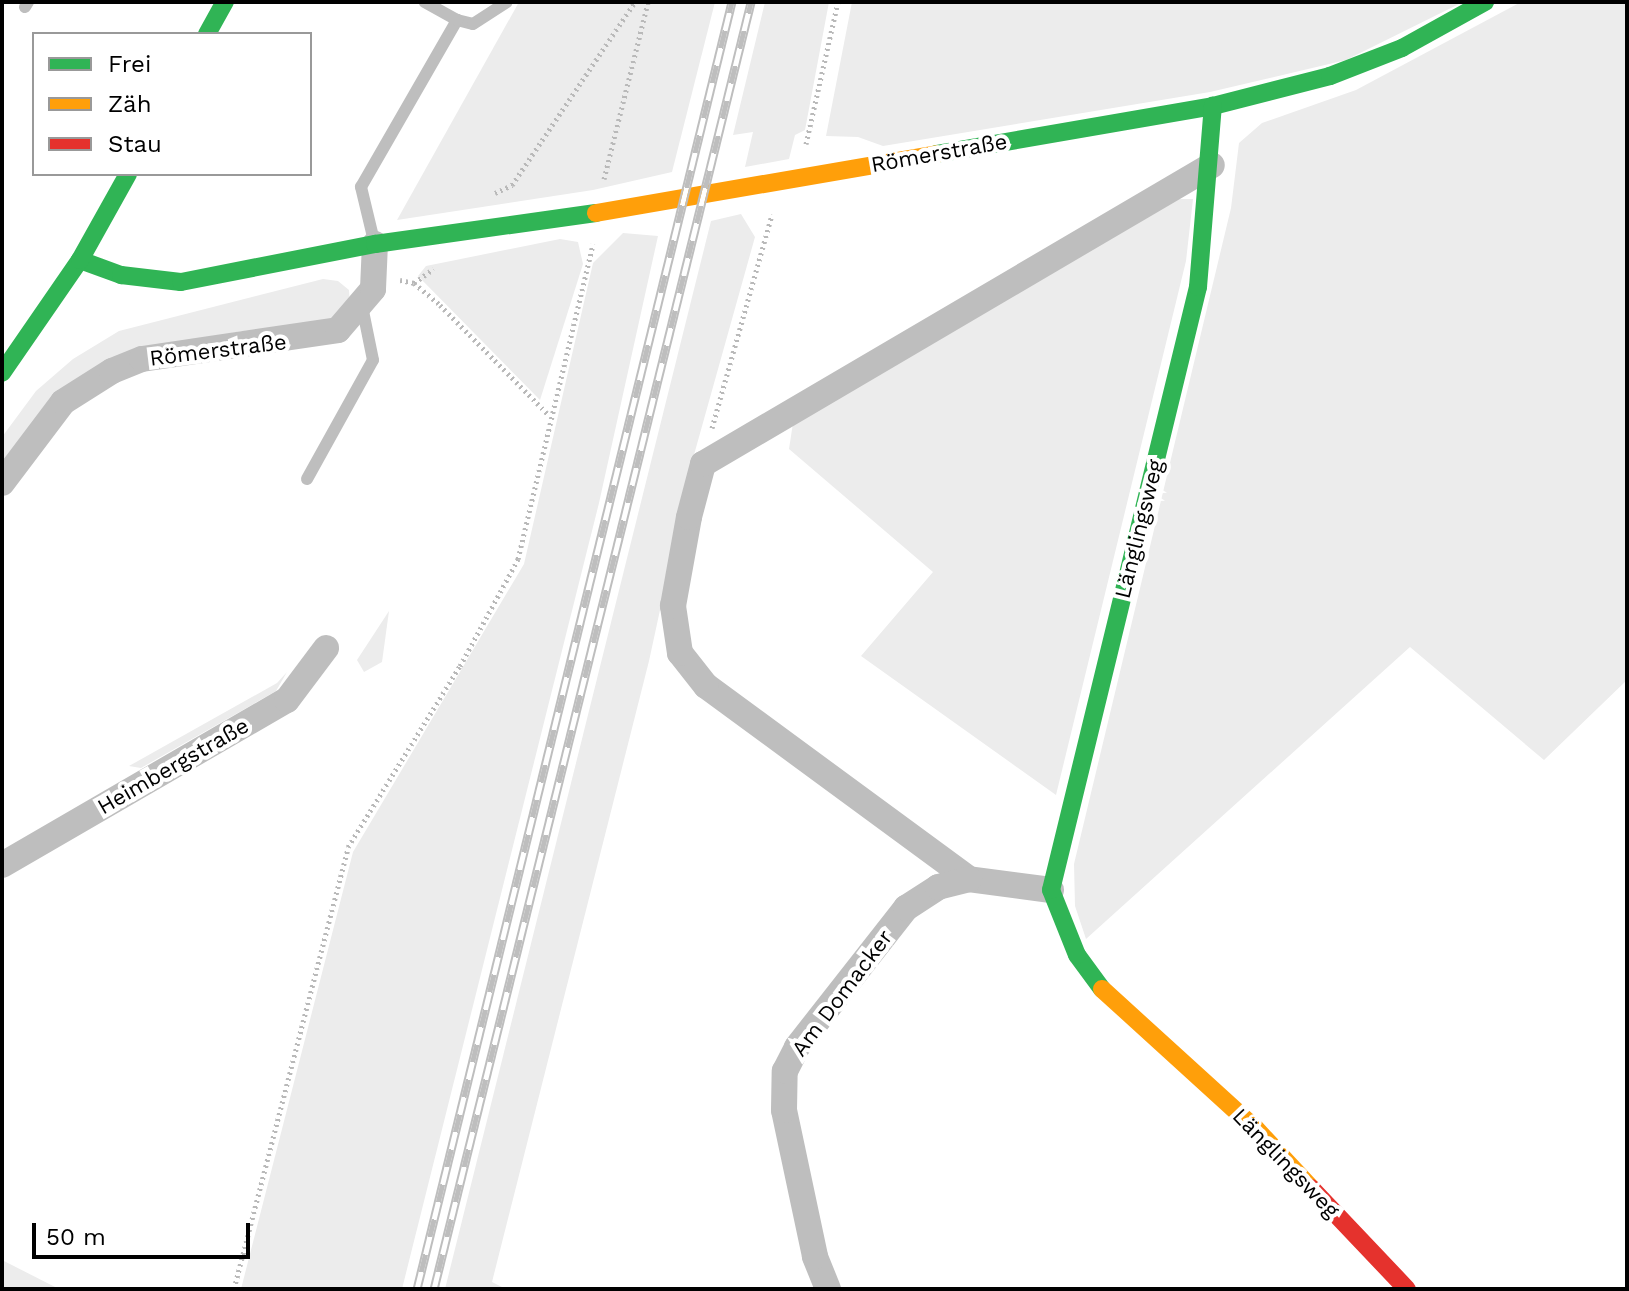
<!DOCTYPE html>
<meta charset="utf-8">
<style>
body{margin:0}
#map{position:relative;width:1629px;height:1291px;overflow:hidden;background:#fff;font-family:"Work Sans",sans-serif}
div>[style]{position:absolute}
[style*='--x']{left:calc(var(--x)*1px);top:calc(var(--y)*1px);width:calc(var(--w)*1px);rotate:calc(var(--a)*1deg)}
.green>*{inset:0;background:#ececec}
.path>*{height:5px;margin-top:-2.5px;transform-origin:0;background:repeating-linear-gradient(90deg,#b9b9b9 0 2px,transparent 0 6px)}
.lane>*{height:12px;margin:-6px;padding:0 6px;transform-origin:6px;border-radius:6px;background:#bebebe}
.street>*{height:26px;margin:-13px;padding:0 13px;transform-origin:13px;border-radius:13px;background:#bebebe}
.fast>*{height:18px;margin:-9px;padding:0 9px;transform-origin:9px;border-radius:9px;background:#30b455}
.slow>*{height:18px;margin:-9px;padding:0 9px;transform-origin:9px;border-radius:9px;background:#ff9f0a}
.jam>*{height:18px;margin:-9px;padding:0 9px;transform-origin:9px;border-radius:9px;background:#e5322d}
.rail>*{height:9px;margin-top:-4.5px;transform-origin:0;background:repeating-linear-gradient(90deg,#fff 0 18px,#bebebe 0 36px);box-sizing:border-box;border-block:2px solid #bebebe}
span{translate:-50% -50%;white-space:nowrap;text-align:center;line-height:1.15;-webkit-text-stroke:8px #fff;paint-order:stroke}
.street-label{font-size:22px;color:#000}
.frame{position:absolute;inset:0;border:4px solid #000;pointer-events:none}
.legend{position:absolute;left:32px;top:32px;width:280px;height:144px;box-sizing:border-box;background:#fff;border:2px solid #999;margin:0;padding:10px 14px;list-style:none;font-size:24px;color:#000}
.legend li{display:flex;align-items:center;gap:16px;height:40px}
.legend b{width:40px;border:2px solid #999}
.scale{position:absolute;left:32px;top:1223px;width:218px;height:36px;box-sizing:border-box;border:4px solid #000;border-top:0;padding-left:10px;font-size:24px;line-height:28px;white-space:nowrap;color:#000;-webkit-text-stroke:6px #fff;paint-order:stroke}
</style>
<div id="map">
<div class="green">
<i style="clip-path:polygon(519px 2px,715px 2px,672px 172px,593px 190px,397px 220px)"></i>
<i style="clip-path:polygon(765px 2px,829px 2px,805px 130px,795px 135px,789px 159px,745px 167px,753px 132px,733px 135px)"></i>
<i style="clip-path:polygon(852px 2px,1463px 2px,1346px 60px,1210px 92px,883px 146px,858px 137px,826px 136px)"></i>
<i style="clip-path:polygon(1521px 2px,1627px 2px,1627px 680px,1544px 760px,1410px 647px,1086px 939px,1075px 906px,1074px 864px,1231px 208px,1239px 143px,1262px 123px,1356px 90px)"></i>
<i style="clip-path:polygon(1172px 199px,1193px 199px,1186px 261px,1056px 795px,861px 656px,933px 572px,789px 449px,793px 423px)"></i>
<i style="clip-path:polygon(741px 214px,755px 237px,692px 462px,649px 661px,492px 1282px,506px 1289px,445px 1289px,711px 221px)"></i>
<i style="clip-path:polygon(623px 233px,658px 236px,599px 503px,402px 1289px,241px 1289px,353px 852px,524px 564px,593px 263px)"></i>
<i style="clip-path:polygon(560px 239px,578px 242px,583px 264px,540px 400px,418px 276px,426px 266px)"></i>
<i style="clip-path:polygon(323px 279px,338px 281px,349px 290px,350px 305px,337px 317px,292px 330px,242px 331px,141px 350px,2px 464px,2px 437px,36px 391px,73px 359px,119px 331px)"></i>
<i style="clip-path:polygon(389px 611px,382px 662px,364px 672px,357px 660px)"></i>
<i style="clip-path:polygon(287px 672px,276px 691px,141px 768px,129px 766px,277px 683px)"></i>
<i style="clip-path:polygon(2px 1260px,59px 1289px,2px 1289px)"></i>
</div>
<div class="path">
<i style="--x:806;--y:144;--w:146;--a:-77.3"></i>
<i style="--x:604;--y:179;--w:182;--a:-76"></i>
<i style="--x:495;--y:193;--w:19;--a:-25"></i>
<i style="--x:512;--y:185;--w:220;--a:-56.1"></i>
<i style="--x:400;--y:280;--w:14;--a:12"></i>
<i style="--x:414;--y:283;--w:34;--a:40"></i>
<i style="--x:440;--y:305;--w:155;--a:45.3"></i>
<i style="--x:414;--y:283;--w:24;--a:-36"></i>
<i style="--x:712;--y:428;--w:222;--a:-74.3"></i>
<i style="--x:234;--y:1289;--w:456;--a:-75.5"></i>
<i style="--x:348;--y:847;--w:213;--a:-58.3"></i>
<i style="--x:460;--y:666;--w:122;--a:-61.5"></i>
<i style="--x:518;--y:559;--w:324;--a:-76.6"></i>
</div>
<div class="lane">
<i style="--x:25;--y:7;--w:6;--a:-59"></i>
<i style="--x:457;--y:20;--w:16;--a:14"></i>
<i style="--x:473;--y:24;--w:40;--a:-32.9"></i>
<i style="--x:374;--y:241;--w:56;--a:-103.5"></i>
<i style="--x:361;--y:187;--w:193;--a:-60.1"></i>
<i style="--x:457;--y:20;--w:37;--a:-151"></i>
<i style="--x:307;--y:479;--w:136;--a:-61"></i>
<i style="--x:373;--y:360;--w:55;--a:-101.5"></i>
</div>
<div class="street">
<i style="--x:2;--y:483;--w:101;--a:-53"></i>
<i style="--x:63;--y:402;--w:58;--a:-32.3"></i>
<i style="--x:112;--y:371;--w:32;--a:-22"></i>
<i style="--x:142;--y:359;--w:198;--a:-8.4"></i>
<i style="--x:338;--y:330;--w:54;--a:-49.5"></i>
<i style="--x:373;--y:289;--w:45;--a:-87.5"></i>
<i style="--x:2;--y:865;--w:329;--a:-30.1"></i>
<i style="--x:287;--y:700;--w:65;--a:-53.1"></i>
<i style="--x:1051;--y:890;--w:83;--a:-172.4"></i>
<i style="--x:969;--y:879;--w:326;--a:-143.7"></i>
<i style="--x:706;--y:686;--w:42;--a:-128.2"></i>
<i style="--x:680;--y:653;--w:48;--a:-98.5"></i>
<i style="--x:673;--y:606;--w:90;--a:-79.8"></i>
<i style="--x:689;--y:517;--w:55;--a:-75.2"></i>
<i style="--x:703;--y:464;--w:590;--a:-30.43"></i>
<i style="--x:828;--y:1289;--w:35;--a:-112"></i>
<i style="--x:815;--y:1256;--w:149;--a:-102"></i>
<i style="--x:784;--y:1110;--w:39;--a:-89"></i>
<i style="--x:785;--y:1071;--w:27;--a:-63"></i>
<i style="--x:797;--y:1047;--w:177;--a:-51.9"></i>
<i style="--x:906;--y:908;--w:38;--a:-33"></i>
<i style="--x:938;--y:887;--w:32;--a:-14"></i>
</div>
<div class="fast">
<i style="--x:207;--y:34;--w:37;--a:-61"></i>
<i style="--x:936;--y:154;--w:281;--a:-9.8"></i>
<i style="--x:1213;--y:106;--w:121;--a:-14.4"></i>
<i style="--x:1330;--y:76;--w:77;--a:-21.3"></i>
<i style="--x:1402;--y:48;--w:95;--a:-29"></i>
<i style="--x:80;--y:260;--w:44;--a:20.1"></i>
<i style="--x:121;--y:275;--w:60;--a:6.7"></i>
<i style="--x:181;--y:282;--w:198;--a:-11.1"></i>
<i style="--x:375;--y:244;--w:223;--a:-8"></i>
<i style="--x:2;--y:373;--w:137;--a:-55.4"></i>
<i style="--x:80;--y:260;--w:98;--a:-60.8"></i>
<i style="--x:1102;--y:989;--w:42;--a:-126.3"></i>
<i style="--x:1077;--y:955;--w:70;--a:-111.8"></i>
<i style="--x:1051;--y:890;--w:621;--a:-76.3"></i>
<i style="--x:1198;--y:287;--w:182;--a:-85.3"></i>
</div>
<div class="slow">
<i style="--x:596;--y:213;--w:345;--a:-9.8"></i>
<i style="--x:1102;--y:989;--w:208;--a:42.3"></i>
<i style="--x:1256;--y:1129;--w:81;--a:47"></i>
</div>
<div class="jam">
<i style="--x:1311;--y:1188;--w:139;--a:46.5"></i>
</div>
<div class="rail">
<i style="--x:417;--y:1289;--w:1325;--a:-76.25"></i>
<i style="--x:434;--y:1289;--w:1325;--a:-76.16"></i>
</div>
<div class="street-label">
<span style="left:939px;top:153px;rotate:-10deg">Römerstraße</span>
<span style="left:218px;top:350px;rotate:-7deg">Römerstraße</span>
<span style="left:1139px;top:529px;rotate:-76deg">Länglingsweg</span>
<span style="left:173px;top:766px;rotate:-30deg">Heimbergstraße</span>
<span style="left:842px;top:993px;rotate:-53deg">Am Domacker</span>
<span style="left:1286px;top:1163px;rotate:46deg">Länglingsweg</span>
</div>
<div class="frame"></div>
<ul class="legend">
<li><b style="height:10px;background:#30b455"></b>Frei</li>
<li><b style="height:10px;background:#ff9f0a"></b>Zäh</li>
<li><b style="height:10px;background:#e5322d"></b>Stau</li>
</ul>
<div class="scale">50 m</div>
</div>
